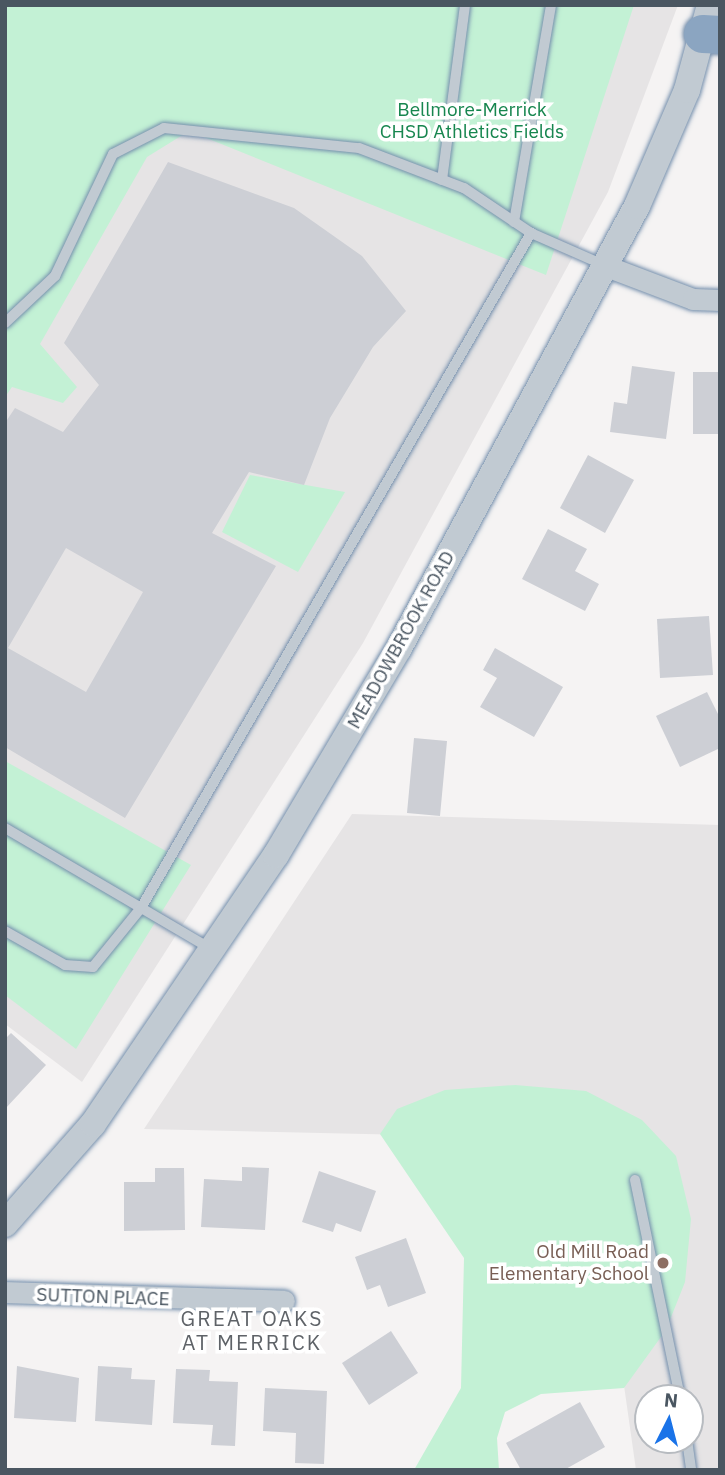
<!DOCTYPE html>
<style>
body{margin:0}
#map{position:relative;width:725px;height:1475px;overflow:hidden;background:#f5f3f3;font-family:"IBM Plex Sans",sans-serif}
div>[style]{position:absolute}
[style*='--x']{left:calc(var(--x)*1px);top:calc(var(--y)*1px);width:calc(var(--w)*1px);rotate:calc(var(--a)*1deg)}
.education>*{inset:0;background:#e6e4e5}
.green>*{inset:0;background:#c3f1d5}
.building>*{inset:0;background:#cdcfd5}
.roads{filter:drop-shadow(0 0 2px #7690ad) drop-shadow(0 0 2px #7690ad)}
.service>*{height:10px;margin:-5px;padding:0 5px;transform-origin:5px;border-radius:5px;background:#c1cad2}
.minor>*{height:21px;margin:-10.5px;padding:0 10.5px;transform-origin:10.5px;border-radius:10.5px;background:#c1cad2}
.tertiary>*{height:26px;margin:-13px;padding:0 13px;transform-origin:13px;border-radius:13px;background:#c1cad2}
.motorway>*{height:38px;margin:-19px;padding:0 19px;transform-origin:19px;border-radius:19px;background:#8ba5c1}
.dots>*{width:19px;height:19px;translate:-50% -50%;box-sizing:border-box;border:4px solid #fff;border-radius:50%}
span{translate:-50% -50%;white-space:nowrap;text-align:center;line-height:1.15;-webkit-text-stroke:7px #fff;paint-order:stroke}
.park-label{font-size:19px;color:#17864f}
.street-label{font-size:19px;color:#4a5661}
.education-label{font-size:19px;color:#785e54}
.right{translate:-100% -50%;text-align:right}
.neighbourhood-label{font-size:21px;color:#5f6368;letter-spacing:2px}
.frame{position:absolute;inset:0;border:7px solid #4a5661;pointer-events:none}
.north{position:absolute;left:634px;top:1384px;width:70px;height:70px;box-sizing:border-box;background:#fff;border:2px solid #b7bbc0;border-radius:50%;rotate:6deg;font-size:19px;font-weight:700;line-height:28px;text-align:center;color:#4a5661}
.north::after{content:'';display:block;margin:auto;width:24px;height:32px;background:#1a73e8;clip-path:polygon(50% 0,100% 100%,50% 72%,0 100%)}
</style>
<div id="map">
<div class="education">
<i style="clip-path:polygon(5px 5px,678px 5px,608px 192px,363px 643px,82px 1082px,5px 1024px)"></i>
<i style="clip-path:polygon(evenodd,352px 814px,720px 825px,720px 1470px,636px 1470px,589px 1139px,144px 1129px,352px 814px,648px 1398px,690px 1398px,690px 1440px,648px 1440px,648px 1398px)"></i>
</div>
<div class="green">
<i style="clip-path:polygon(5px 5px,634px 5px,546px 275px,189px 131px,147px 157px,40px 344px,77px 387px,63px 403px,12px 387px,5px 397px)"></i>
<i style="clip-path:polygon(250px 475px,345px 492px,298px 572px,222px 532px)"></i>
<i style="clip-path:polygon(5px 761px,191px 865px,76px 1049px,5px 995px)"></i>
<i style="clip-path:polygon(515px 1085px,586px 1091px,642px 1120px,676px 1156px,691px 1219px,685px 1282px,666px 1330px,624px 1388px,541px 1394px,505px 1412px,497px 1438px,499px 1470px,414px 1470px,461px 1388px,464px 1258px,380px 1134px,397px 1109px,445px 1090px)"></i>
</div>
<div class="building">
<i style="clip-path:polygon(evenodd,168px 162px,294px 208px,362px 256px,406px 311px,373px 347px,330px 418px,304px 485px,249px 472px,212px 533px,276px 566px,125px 818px,5px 747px,5px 423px,15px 408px,63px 432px,99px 385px,64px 343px,168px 162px,66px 548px,143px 592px,86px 692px,8px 648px,66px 548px)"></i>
<i style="clip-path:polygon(632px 366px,675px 372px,666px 439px,610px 432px,614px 402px,627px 404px)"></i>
<i style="clip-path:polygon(693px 372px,719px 372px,720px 434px,693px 434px)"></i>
<i style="clip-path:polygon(588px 455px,634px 480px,605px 533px,560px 508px)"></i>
<i style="clip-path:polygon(548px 529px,587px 549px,575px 571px,599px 584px,585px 611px,522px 579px)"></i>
<i style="clip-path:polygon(709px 616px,713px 675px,660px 678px,657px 619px)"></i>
<i style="clip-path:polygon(495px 648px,563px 687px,534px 737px,480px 707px,497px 678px,483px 670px)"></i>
<i style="clip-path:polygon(707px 692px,720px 718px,720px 748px,680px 767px,656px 716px)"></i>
<i style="clip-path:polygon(414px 738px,447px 741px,440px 816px,407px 813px)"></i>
<i style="clip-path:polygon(11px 1033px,46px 1065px,5px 1109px,5px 1039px)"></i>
<i style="clip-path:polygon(242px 1167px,269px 1168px,265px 1230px,201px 1227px,204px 1179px,242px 1181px)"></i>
<i style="clip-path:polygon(155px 1168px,184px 1168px,185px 1230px,124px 1231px,124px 1182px,155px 1182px)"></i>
<i style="clip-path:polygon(319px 1171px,376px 1191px,361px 1232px,336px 1223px,333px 1232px,302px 1222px)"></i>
<i style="clip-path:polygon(406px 1238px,426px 1293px,388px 1307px,380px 1285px,367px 1290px,355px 1257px)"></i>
<i style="clip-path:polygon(391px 1331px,418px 1373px,369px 1405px,342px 1363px)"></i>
<i style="clip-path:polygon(17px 1366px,79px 1378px,76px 1422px,14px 1418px)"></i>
<i style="clip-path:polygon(98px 1366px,132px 1368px,131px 1379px,155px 1380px,152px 1425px,95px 1421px)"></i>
<i style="clip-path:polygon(176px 1369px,210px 1370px,209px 1381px,238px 1382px,235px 1446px,211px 1445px,213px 1425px,173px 1423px)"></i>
<i style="clip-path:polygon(265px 1388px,327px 1391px,324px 1464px,295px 1463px,296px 1433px,263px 1431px)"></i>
<i style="clip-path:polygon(580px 1402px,605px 1447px,564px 1470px,521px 1470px,506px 1443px)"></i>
</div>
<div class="roads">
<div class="service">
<i style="--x:442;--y:180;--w:177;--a:-82.5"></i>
<i style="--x:514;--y:222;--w:220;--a:-80.3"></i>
<i style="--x:5;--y:323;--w:69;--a:-43.2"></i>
<i style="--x:55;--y:276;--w:135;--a:-64.6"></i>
<i style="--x:113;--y:154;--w:57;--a:-27"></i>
<i style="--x:164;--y:128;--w:196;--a:5.9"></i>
<i style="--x:359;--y:148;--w:112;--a:20.9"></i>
<i style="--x:464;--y:188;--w:81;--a:33.9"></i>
<i style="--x:5;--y:828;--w:239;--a:30.4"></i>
<i style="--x:5;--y:931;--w:69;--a:29.5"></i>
<i style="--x:65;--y:965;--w:28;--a:4"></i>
<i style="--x:93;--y:967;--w:76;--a:-50.9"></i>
<i style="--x:141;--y:908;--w:780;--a:-59.98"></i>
<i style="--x:531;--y:233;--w:82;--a:23.7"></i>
<i style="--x:635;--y:1180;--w:223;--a:78.3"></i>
<i style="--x:687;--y:1440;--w:30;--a:82"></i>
</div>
<div class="minor">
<i style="--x:606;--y:266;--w:93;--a:20.8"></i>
<i style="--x:693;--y:299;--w:27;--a:2"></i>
<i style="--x:5;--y:1292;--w:279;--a:1.8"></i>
</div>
<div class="tertiary">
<i style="--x:5;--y:1224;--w:133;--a:-48.7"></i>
<i style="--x:93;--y:1124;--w:325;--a:-55.8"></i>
<i style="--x:276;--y:855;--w:241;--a:-59.3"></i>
<i style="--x:399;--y:648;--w:502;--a:-61.7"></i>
<i style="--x:637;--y:206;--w:126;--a:-66.7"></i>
<i style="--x:687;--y:90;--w:88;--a:-74.9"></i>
</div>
<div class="motorway">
<i style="--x:703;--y:34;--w:17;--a:3"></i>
</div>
</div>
<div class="dots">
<i style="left:663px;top:1263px;background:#8d6e63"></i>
</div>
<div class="park-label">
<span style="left:472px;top:121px">Bellmore-Merrick<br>CHSD Athletics Fields</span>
</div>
<div class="street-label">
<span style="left:401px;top:640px;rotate:-61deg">MEADOWBROOK ROAD</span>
<span style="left:103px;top:1297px;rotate:2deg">SUTTON PLACE</span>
</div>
<div class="education-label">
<span class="right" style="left:649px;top:1263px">Old Mill Road<br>Elementary School</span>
</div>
<div class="neighbourhood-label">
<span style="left:252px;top:1330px">GREAT OAKS<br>AT MERRICK</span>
</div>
<div class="frame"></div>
<div class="north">N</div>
</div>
